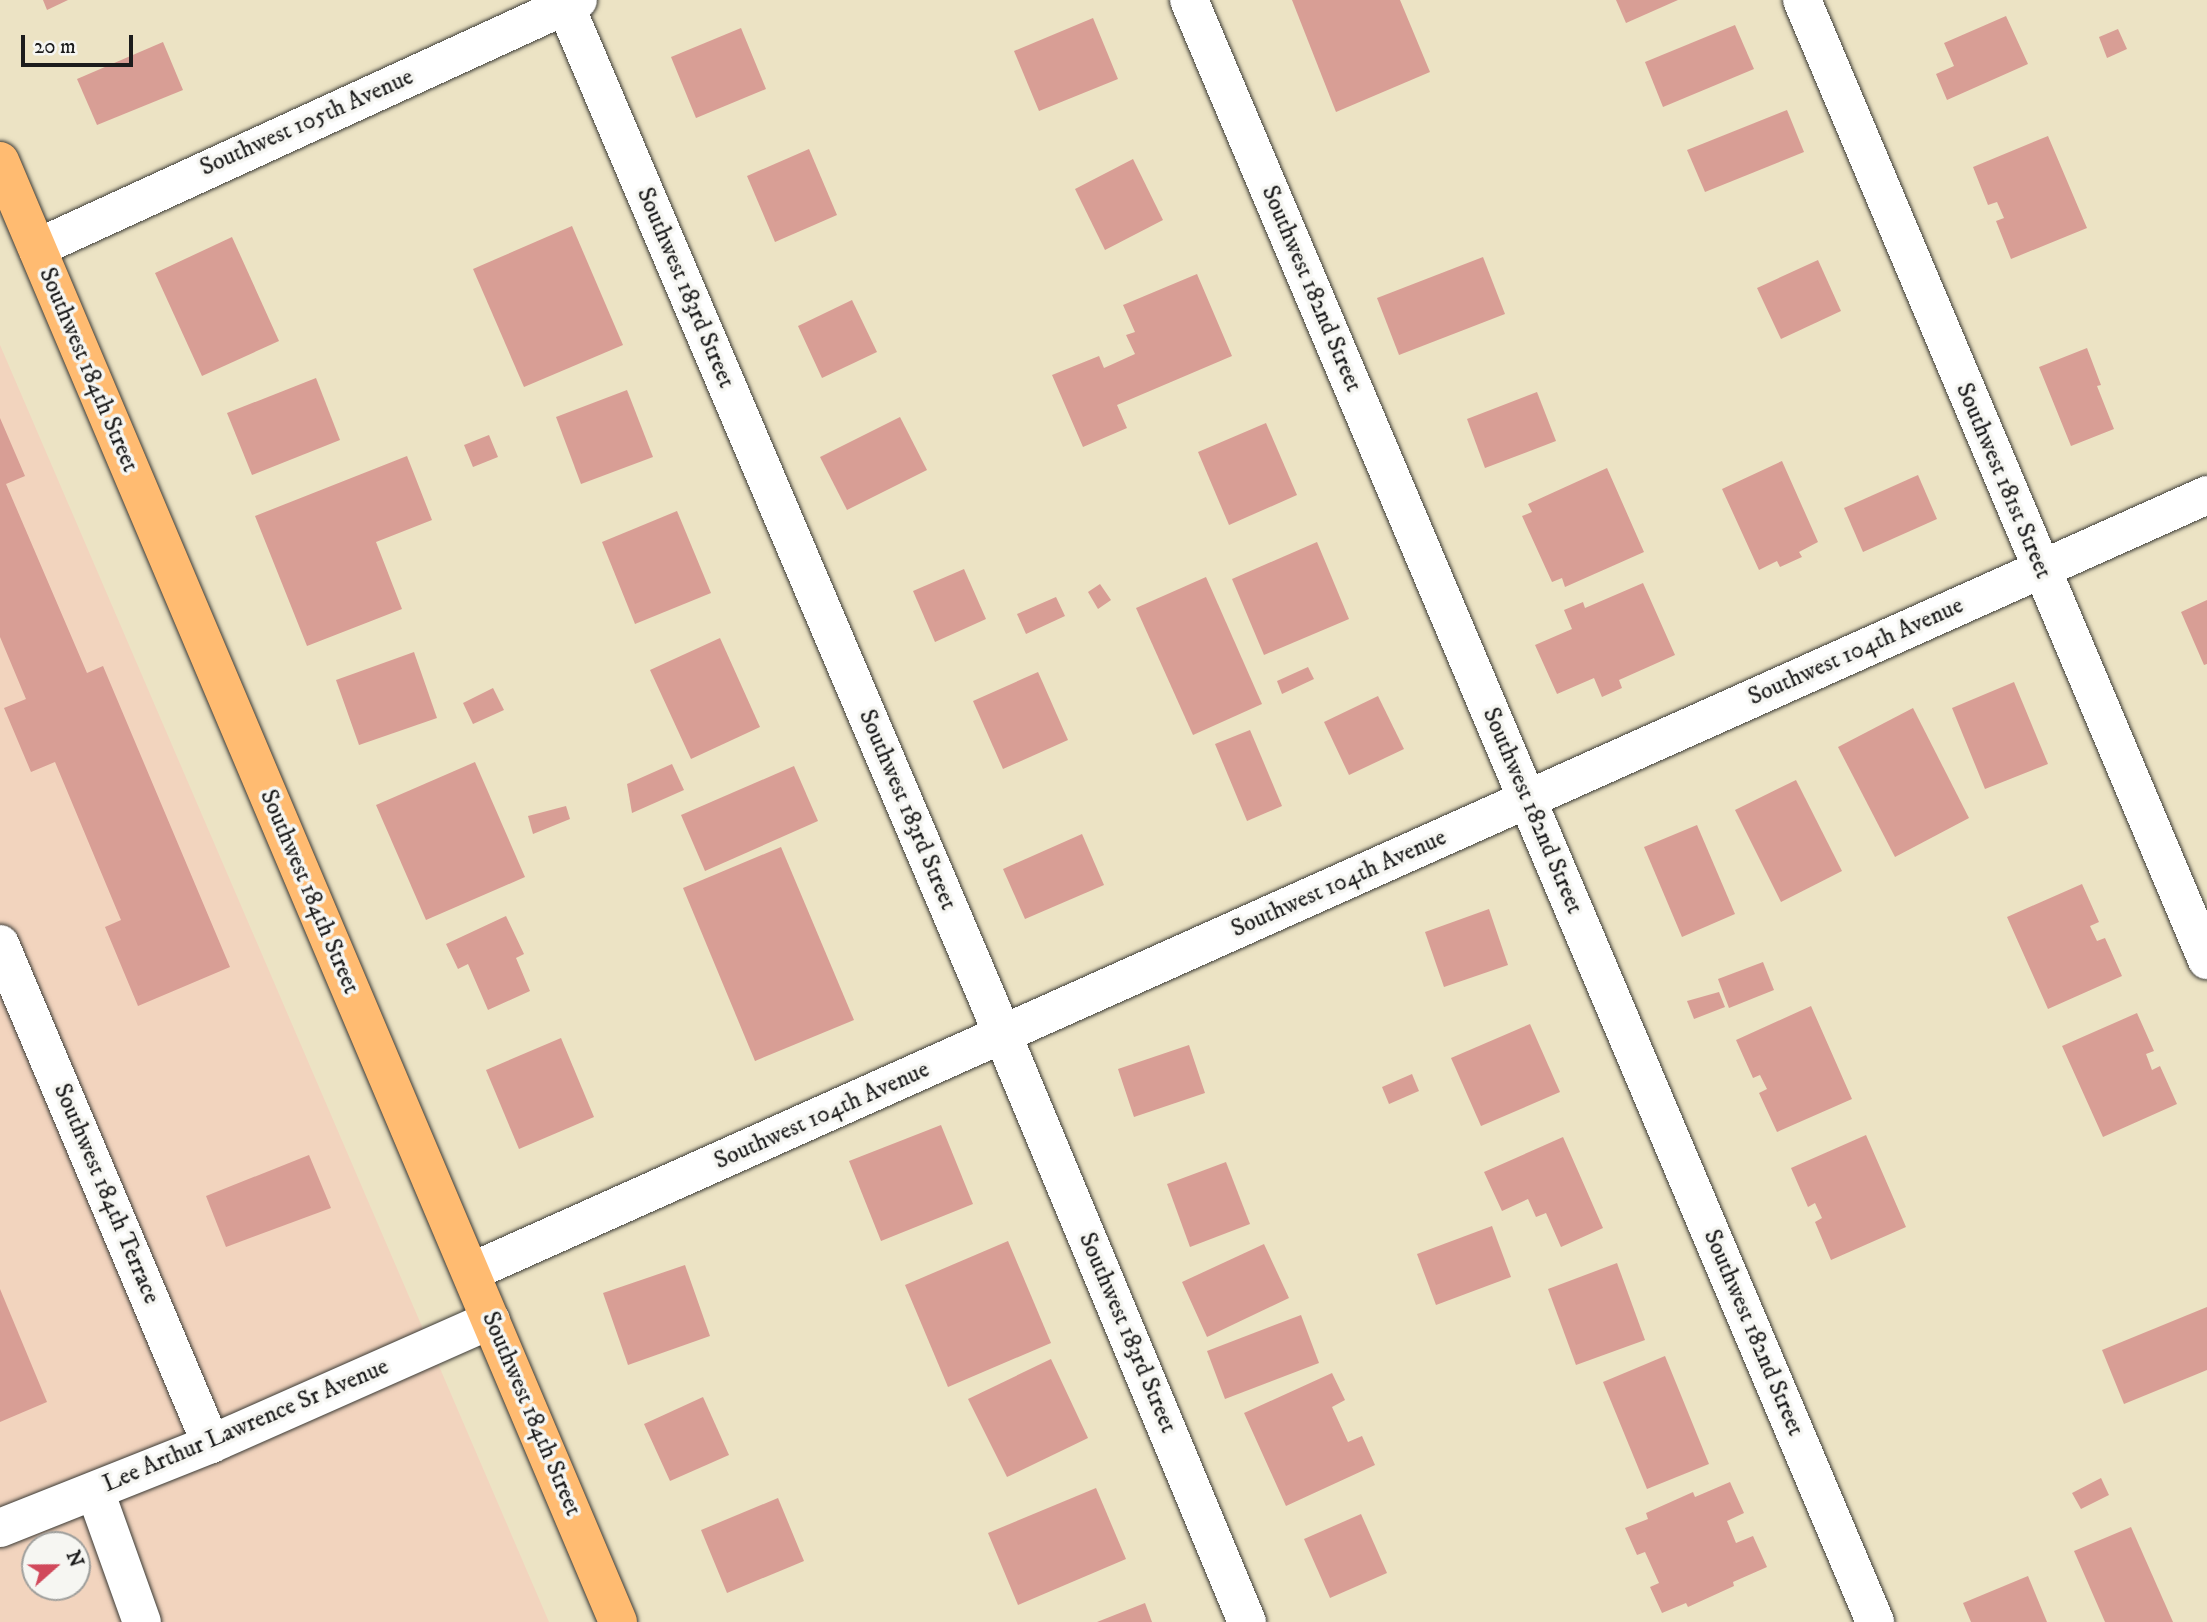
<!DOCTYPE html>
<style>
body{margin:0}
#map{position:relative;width:2207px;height:1622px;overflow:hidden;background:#ece3c4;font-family:"IM FELL DW Pica",serif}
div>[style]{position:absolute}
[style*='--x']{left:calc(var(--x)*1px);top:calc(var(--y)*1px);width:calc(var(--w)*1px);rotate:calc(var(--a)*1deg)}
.built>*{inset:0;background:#f2d4be}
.building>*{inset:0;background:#d89e95}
.roads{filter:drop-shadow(0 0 2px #3b3a35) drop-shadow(0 0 2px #3b3a35)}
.minor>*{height:38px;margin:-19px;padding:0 19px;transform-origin:19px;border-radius:19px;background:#fff}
.major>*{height:38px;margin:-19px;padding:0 19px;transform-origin:19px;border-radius:19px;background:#ffbb71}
span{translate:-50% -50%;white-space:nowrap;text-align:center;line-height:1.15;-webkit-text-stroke:7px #f6f6f2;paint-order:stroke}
.street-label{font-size:24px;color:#1c1c1c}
.north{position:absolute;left:21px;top:1531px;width:70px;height:70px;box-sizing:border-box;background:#f6f6f2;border:2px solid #9f9f9c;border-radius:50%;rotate:69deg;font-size:19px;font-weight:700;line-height:28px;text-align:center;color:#1c1c1c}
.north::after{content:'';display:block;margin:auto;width:24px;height:32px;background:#d1495b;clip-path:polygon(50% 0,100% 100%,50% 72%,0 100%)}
.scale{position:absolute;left:21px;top:35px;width:112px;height:32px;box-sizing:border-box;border:4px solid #1c1c1c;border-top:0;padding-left:9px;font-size:21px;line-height:24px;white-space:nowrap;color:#1c1c1c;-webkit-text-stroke:5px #f6f6f2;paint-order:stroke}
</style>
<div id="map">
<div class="built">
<i style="clip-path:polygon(evenodd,0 345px,549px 1622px,0 1622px,0 345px,35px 1545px,77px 1545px,77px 1587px,35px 1587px,35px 1545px)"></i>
</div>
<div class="building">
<i style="clip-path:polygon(43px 0,68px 0,47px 10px)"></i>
<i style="clip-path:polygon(1292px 0,1400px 0,1430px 72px,1336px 112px)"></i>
<i style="clip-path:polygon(1616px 0,1678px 0,1626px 23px)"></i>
<i style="clip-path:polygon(2006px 16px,2028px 64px,1947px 100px,1936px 74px,1954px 66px,1944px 43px)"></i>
<i style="clip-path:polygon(1093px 18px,1118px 79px,1039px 111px,1014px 51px)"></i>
<i style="clip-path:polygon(1735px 25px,1754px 69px,1663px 107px,1645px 62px)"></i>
<i style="clip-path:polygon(741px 28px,766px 89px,696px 118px,671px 57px)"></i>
<i style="clip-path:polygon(2118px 29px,2127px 49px,2107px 58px,2099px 37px)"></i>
<i style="clip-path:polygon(163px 42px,183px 90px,97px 125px,77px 79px)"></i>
<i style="clip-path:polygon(1787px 110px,1804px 152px,1705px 192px,1687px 150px)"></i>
<i style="clip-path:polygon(2048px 136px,2087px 228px,2011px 259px,1996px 221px,2004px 218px,1997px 202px,1988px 205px,1973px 167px)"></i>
<i style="clip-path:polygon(809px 149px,837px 215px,775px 242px,747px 176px)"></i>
<i style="clip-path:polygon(1133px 159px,1163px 220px,1105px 250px,1075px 189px)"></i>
<i style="clip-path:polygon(572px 226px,623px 345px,524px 387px,473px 269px)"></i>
<i style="clip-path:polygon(232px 237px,279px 341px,202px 376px,155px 273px)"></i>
<i style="clip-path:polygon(1483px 257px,1505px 314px,1399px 355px,1377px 298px)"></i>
<i style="clip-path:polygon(1818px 260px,1841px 311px,1781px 339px,1757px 288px)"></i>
<i style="clip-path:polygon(1197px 274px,1232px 356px,1117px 405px,1127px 428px,1083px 447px,1052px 375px,1099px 356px,1104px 368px,1135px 354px,1126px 335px,1135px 332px,1123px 305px)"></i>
<i style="clip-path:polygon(852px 300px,877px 352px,822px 378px,798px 326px)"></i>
<i style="clip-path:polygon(2087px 348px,2101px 385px,2097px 386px,2114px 429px,2071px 446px,2039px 367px)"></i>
<i style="clip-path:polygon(316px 378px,340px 440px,252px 475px,227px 413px)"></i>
<i style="clip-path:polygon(627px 390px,653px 457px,581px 484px,556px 417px)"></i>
<i style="clip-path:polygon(1537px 392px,1556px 441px,1485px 468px,1467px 419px)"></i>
<i style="clip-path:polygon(900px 417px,927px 470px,847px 510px,820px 457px)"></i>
<i style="clip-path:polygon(0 418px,25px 476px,6px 484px,87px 673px,103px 666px,230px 967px,138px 1006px,105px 927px,121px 920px,55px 762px,31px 772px,4px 708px,26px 699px,0 637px)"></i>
<i style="clip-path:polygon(1266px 423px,1297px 495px,1229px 525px,1198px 452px)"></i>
<i style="clip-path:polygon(489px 435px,498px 457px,473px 467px,464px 445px)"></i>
<i style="clip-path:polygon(407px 456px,432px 520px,376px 542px,402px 609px,307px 646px,255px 516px)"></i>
<i style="clip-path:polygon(1782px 461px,1818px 542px,1799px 552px,1802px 557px,1780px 567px,1777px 561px,1759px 570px,1722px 489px)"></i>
<i style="clip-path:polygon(1607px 468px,1644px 552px,1565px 587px,1562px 578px,1552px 582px,1522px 516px,1532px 512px,1528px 504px)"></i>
<i style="clip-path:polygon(1918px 475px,1937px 519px,1863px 552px,1844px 508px)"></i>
<i style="clip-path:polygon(677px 511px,711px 593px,635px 624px,602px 542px)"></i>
<i style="clip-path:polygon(1317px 542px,1349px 619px,1264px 655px,1232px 579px)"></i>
<i style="clip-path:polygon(964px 569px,986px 619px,935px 642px,913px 591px)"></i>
<i style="clip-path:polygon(1206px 577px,1262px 704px,1193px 735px,1136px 608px)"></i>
<i style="clip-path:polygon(1643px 583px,1675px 655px,1619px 680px,1622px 688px,1602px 697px,1594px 678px,1557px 694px,1535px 645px,1572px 629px,1564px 610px,1583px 602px,1585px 608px)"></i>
<i style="clip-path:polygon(1100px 584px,1111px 600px,1098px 609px,1088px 592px)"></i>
<i style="clip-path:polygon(1056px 597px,1065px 616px,1026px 634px,1017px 614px)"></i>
<i style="clip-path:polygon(2207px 600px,2207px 664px,2204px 665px,2181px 612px)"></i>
<i style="clip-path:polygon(720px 638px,760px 727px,691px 759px,650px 670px)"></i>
<i style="clip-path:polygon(414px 652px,437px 718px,359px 745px,336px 680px)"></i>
<i style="clip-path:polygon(1308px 667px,1314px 679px,1282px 694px,1277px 681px)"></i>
<i style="clip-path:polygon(1038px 672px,1068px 740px,1003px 769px,973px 701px)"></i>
<i style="clip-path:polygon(2014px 682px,2048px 764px,1985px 789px,1952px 708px)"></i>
<i style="clip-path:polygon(493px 688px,504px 710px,473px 724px,463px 703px)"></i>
<i style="clip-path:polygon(1378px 696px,1404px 749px,1349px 775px,1324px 722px)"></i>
<i style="clip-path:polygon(1913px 708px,1969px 818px,1895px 857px,1838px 747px)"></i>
<i style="clip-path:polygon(1250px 730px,1282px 806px,1247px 821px,1215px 744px)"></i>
<i style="clip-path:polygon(475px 762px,525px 877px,426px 920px,376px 805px)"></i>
<i style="clip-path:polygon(672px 764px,684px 790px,632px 813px,627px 784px)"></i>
<i style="clip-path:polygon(794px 766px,818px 821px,705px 871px,681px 815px)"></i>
<i style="clip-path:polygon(1796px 780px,1842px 871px,1781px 902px,1735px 810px)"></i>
<i style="clip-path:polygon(566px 806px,570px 819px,533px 834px,528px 816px)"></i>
<i style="clip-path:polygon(1697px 825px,1735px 914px,1682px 937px,1644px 847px)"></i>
<i style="clip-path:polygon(1082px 834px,1104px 885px,1025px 919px,1003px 869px)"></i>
<i style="clip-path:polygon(781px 847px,854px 1020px,755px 1061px,683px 888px)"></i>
<i style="clip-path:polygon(2082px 884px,2099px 922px,2090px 926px,2097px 941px,2105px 938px,2122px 976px,2048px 1009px,2007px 917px)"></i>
<i style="clip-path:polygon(1489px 909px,1508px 965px,1444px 987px,1425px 932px)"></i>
<i style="clip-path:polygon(506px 916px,524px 954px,516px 958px,530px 991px,488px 1010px,468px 964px,458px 969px,446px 944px)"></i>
<i style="clip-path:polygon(1763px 962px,1774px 990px,1729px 1008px,1718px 979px)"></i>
<i style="clip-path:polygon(1719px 992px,1725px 1007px,1694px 1019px,1687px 1001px)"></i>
<i style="clip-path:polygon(1811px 1006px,1852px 1099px,1777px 1132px,1759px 1093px,1767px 1089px,1760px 1075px,1753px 1078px,1736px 1040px)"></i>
<i style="clip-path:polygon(2137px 1013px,2154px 1051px,2146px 1054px,2152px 1070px,2160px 1066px,2177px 1104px,2103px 1137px,2062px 1046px)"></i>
<i style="clip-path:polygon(1530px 1024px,1560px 1092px,1481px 1126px,1451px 1058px)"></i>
<i style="clip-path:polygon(561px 1038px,594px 1117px,519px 1149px,486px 1070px)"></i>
<i style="clip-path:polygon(1189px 1045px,1205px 1093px,1134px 1117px,1118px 1069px)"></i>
<i style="clip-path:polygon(1412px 1074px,1419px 1091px,1389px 1104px,1382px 1087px)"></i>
<i style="clip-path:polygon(941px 1125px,973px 1204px,881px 1241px,849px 1161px)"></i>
<i style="clip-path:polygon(1866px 1135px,1906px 1227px,1831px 1260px,1815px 1222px,1822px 1218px,1815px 1203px,1808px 1207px,1791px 1168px)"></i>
<i style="clip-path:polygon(1563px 1137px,1603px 1228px,1561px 1247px,1546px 1213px,1536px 1217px,1528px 1199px,1502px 1211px,1484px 1172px)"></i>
<i style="clip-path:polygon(309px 1155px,331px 1208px,226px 1247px,206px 1196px)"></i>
<i style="clip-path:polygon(1226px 1162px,1250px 1224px,1190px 1247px,1167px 1184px)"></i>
<i style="clip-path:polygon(1492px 1226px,1511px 1277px,1436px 1305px,1417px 1254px)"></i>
<i style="clip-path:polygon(1008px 1241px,1051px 1343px,948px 1387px,905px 1285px)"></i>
<i style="clip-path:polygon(1264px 1244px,1289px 1298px,1207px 1337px,1182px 1282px)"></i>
<i style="clip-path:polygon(1617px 1263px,1645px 1340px,1576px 1365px,1548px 1289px)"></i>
<i style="clip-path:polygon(685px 1265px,710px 1336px,628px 1365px,603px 1293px)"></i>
<i style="clip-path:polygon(0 1289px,47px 1402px,0 1422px)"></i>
<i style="clip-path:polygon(2207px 1307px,2207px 1370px,2124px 1404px,2102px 1350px)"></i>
<i style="clip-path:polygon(1301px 1315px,1319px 1363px,1225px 1399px,1207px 1351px)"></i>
<i style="clip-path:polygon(1665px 1356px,1709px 1464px,1647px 1489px,1603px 1382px)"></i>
<i style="clip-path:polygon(1051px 1359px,1088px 1438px,1007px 1477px,968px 1399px)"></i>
<i style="clip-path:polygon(1332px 1373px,1345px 1400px,1332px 1407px,1348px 1442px,1362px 1436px,1375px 1465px,1286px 1506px,1244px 1413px)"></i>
<i style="clip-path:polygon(703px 1397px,729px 1455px,670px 1481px,644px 1424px)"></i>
<i style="clip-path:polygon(2101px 1478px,2109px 1495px,2081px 1509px,2072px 1493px)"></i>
<i style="clip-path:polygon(1730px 1482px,1744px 1513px,1727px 1521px,1736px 1543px,1753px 1536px,1767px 1567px,1733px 1582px,1734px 1586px,1688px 1607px,1686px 1603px,1662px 1613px,1650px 1587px,1659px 1583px,1645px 1552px,1637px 1555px,1625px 1528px,1648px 1519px,1646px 1513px,1693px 1492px,1695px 1497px)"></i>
<i style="clip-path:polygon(1096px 1488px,1126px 1559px,1018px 1605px,988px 1533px)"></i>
<i style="clip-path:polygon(778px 1498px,804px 1561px,727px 1593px,701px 1530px)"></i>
<i style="clip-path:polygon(1361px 1514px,1387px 1573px,1330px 1598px,1304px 1539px)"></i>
<i style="clip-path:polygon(2131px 1527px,2173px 1622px,2105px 1622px,2074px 1551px)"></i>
<i style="clip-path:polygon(2028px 1576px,2047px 1622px,1971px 1622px,1963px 1603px)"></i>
<i style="clip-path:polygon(1145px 1603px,1152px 1622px,1097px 1622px)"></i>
</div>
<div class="roads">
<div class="minor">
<i style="--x:563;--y:0;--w:1081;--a:66.97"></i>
<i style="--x:986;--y:995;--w:679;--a:67.4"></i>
<i style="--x:1189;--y:0;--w:1761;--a:67.07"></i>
<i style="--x:1802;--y:0;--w:1042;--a:67.13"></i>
<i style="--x:37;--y:248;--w:595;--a:-24.63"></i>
<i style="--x:0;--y:944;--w:543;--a:67.12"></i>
<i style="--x:471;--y:1272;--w:1902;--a:-24.11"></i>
<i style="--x:95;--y:1491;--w:139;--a:70.3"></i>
<i style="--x:0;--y:1528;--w:227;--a:-21.7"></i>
<i style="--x:211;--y:1444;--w:306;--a:-23.9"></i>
</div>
<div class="major">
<i style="--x:0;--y:161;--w:1586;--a:67.07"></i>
</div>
</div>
<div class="street-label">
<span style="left:307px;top:123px;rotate:-24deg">Southwest 105th Avenue</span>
<span style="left:685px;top:288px;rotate:67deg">Southwest 183rd Street</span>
<span style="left:1311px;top:289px;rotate:67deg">Southwest 182nd Street</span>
<span style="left:88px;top:370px;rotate:67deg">Southwest 184th Street</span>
<span style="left:2003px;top:481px;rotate:67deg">Southwest 181st Street</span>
<span style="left:1856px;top:652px;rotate:-24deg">Southwest 104th Avenue</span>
<span style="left:907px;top:810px;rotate:67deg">Southwest 183rd Street</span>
<span style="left:1532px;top:811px;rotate:67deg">Southwest 182nd Street</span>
<span style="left:1339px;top:884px;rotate:-24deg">Southwest 104th Avenue</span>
<span style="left:309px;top:892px;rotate:67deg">Southwest 184th Street</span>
<span style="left:822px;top:1116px;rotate:-24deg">Southwest 104th Avenue</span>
<span style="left:106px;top:1194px;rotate:67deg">Southwest 184th Terrace</span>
<span style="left:1127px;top:1333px;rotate:67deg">Southwest 183rd Street</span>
<span style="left:1753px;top:1333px;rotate:67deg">Southwest 182nd Street</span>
<span style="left:531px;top:1414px;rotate:67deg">Southwest 184th Street</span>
<span style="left:246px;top:1426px;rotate:-23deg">Lee Arthur Lawrence Sr Avenue</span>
</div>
<div class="north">N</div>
<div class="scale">20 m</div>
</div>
